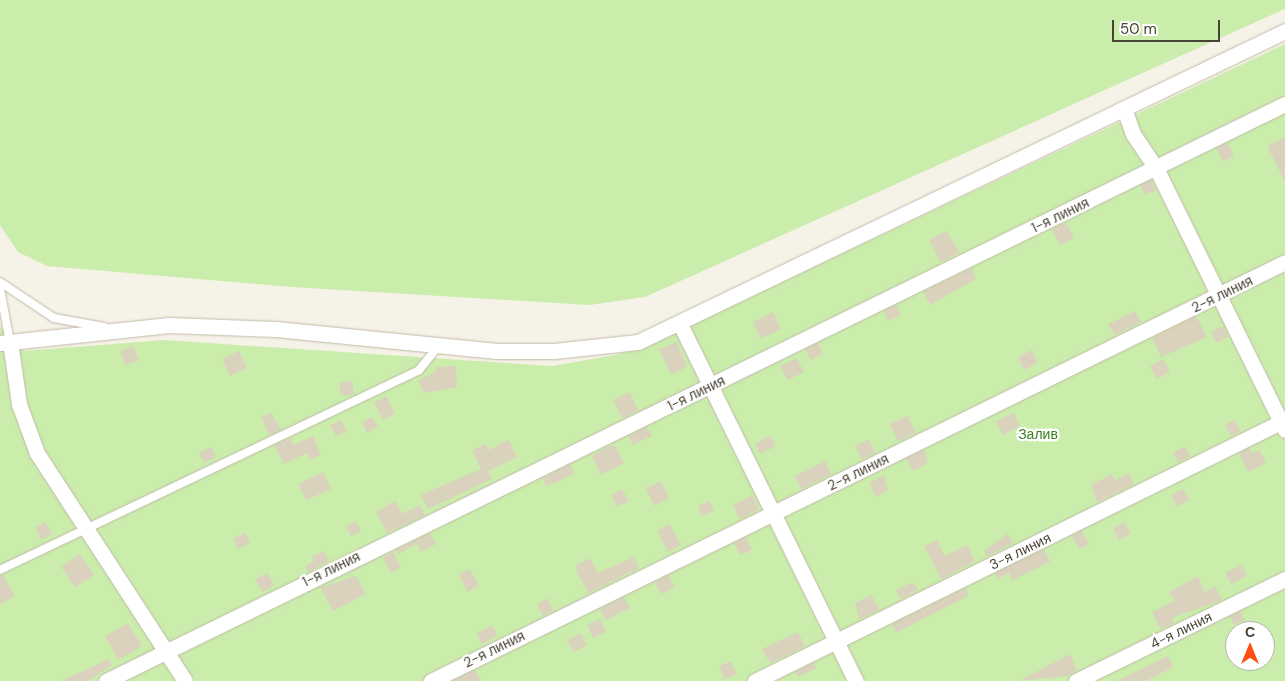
<!DOCTYPE html>
<meta charset="utf-8">
<style>
body{margin:0}
#map{position:relative;width:1285px;height:681px;overflow:hidden;background:#f5f2e7;font-family:"DM Sans",sans-serif}
div>[style]{position:absolute}
[style*='--x']{left:calc(var(--x)*1px);top:calc(var(--y)*1px);width:calc(var(--w)*1px);rotate:calc(var(--a)*1deg)}
.green>*{inset:0;background:#caedac}
.building>*{inset:0;background:#dbd2be}
.roads{filter:drop-shadow(0 0 1px #c2bba9) drop-shadow(0 0 1px #c2bba9)}
.service>*{height:8px;margin:-4px;padding:0 4px;transform-origin:4px;border-radius:4px;background:#fff}
.minor>*{height:15px;margin:-7.5px;padding:0 7.5px;transform-origin:7.5px;border-radius:7.5px;background:#fff}
span{translate:-50% -50%;white-space:nowrap;text-align:center;line-height:1.15;-webkit-text-stroke:4.5px #fff;paint-order:stroke}
.street-label{font-size:14px;color:#494335}
.park-label{font-size:14px;color:#3d8222}
.north{position:absolute;left:1225px;top:621px;width:50px;height:50px;box-sizing:border-box;background:#fff;border:1px solid #b6b4ae;border-radius:50%;rotate:0deg;font-size:14px;font-weight:700;line-height:20px;text-align:center;color:#494335}
.north::after{content:'';display:block;margin:auto;width:18px;height:22px;background:#ff4d15;clip-path:polygon(50% 0,100% 100%,50% 72%,0 100%)}
.scale{position:absolute;left:1112px;top:20px;width:108px;height:22px;box-sizing:border-box;border:2px solid #494335;border-top:0;padding-left:6px;font-size:15px;line-height:18px;white-space:nowrap;color:#494335;-webkit-text-stroke:4px #fff;paint-order:stroke}
</style>
<div id="map">
<div class="green">
<i style="clip-path:polygon(0 0,1285px 0,1285px 9px,645px 297px,590px 305px,292px 287px,47px 266px,18px 252px,0 225px)"></i>
<i style="clip-path:polygon(evenodd,1285px 44px,1285px 681px,0 681px,0 326px,24px 351px,164px 340px,551px 366px,616px 355px,689px 326px,1285px 44px,1235px 631px,1265px 631px,1265px 661px,1235px 661px,1235px 631px)"></i>
</div>
<div class="building">
<i style="clip-path:polygon(1285px 137px,1285px 182px,1267px 146px)"></i>
<i style="clip-path:polygon(1228px 143px,1234px 156px,1223px 162px,1216px 148px)"></i>
<i style="clip-path:polygon(1151px 180px,1156px 190px,1145px 195px,1140px 185px)"></i>
<i style="clip-path:polygon(1066px 222px,1074px 238px,1060px 245px,1052px 229px)"></i>
<i style="clip-path:polygon(946px 231px,960px 252px,940px 262px,929px 240px)"></i>
<i style="clip-path:polygon(972px 268px,976px 279px,930px 305px,923px 292px)"></i>
<i style="clip-path:polygon(896px 305px,901px 315px,888px 321px,884px 311px)"></i>
<i style="clip-path:polygon(1135px 311px,1141px 322px,1115px 335px,1108px 324px)"></i>
<i style="clip-path:polygon(773px 312px,781px 329px,761px 339px,753px 322px)"></i>
<i style="clip-path:polygon(1196px 316px,1207px 337px,1161px 357px,1152px 338px)"></i>
<i style="clip-path:polygon(1223px 326px,1228px 337px,1216px 343px,1211px 332px)"></i>
<i style="clip-path:polygon(677px 342px,687px 367px,671px 374px,659px 349px)"></i>
<i style="clip-path:polygon(818px 343px,823px 354px,811px 360px,805px 349px)"></i>
<i style="clip-path:polygon(133px 346px,139px 360px,125px 365px,120px 351px)"></i>
<i style="clip-path:polygon(1032px 350px,1038px 363px,1024px 370px,1018px 357px)"></i>
<i style="clip-path:polygon(239px 351px,247px 368px,230px 376px,222px 359px)"></i>
<i style="clip-path:polygon(797px 358px,804px 372px,788px 380px,780px 366px)"></i>
<i style="clip-path:polygon(1163px 359px,1170px 372px,1156px 379px,1150px 366px)"></i>
<i style="clip-path:polygon(456px 366px,457px 387px,424px 393px,418px 380px,436px 372px,435px 367px)"></i>
<i style="clip-path:polygon(352px 381px,354px 394px,341px 396px,339px 383px)"></i>
<i style="clip-path:polygon(630px 392px,638px 410px,622px 418px,613px 400px)"></i>
<i style="clip-path:polygon(386px 396px,395px 414px,383px 420px,374px 402px)"></i>
<i style="clip-path:polygon(271px 413px,281px 430px,269px 435px,261px 417px)"></i>
<i style="clip-path:polygon(1014px 413px,1020px 426px,1003px 435px,996px 421px)"></i>
<i style="clip-path:polygon(908px 416px,916px 433px,898px 441px,890px 424px)"></i>
<i style="clip-path:polygon(372px 417px,378px 426px,367px 433px,362px 422px)"></i>
<i style="clip-path:polygon(341px 420px,347px 431px,336px 436px,330px 425px)"></i>
<i style="clip-path:polygon(1235px 420px,1241px 431px,1231px 436px,1225px 425px)"></i>
<i style="clip-path:polygon(647px 427px,652px 436px,633px 445px,628px 436px)"></i>
<i style="clip-path:polygon(313px 436px,321px 455px,310px 460px,307px 453px,284px 464px,274px 445px,290px 438px,293px 445px)"></i>
<i style="clip-path:polygon(770px 436px,776px 446px,760px 454px,755px 444px)"></i>
<i style="clip-path:polygon(509px 440px,517px 457px,488px 471px,492px 479px,428px 509px,421px 495px,481px 469px,472px 450px,485px 444px,488px 450px)"></i>
<i style="clip-path:polygon(869px 440px,875px 453px,862px 459px,855px 445px)"></i>
<i style="clip-path:polygon(610px 446px,615px 446px,624px 463px,601px 475px,592px 456px)"></i>
<i style="clip-path:polygon(1185px 446px,1190px 456px,1178px 462px,1173px 452px)"></i>
<i style="clip-path:polygon(211px 447px,216px 457px,204px 463px,199px 453px)"></i>
<i style="clip-path:polygon(1249px 448px,1252px 453px,1259px 450px,1266px 463px,1248px 472px,1239px 453px)"></i>
<i style="clip-path:polygon(924px 450px,928px 463px,913px 471px,906px 458px)"></i>
<i style="clip-path:polygon(825px 461px,831px 474px,801px 489px,795px 476px)"></i>
<i style="clip-path:polygon(570px 464px,575px 474px,546px 486px,543px 478px)"></i>
<i style="clip-path:polygon(323px 472px,331px 489px,306px 500px,298px 484px)"></i>
<i style="clip-path:polygon(1129px 473px,1134px 484px,1097px 502px,1091px 485px,1112px 474px,1115px 480px)"></i>
<i style="clip-path:polygon(884px 475px,888px 490px,876px 497px,869px 483px)"></i>
<i style="clip-path:polygon(661px 481px,669px 499px,654px 506px,646px 488px)"></i>
<i style="clip-path:polygon(622px 489px,629px 501px,617px 507px,611px 495px)"></i>
<i style="clip-path:polygon(1183px 489px,1189px 500px,1177px 507px,1171px 495px)"></i>
<i style="clip-path:polygon(752px 495px,759px 509px,740px 519px,733px 505px)"></i>
<i style="clip-path:polygon(396px 501px,402px 514px,420px 505px,425px 515px,387px 533px,376px 512px)"></i>
<i style="clip-path:polygon(709px 501px,714px 511px,702px 516px,698px 506px)"></i>
<i style="clip-path:polygon(356px 521px,361px 531px,351px 536px,346px 526px)"></i>
<i style="clip-path:polygon(45px 522px,52px 534px,41px 540px,35px 527px)"></i>
<i style="clip-path:polygon(1124px 522px,1131px 534px,1119px 540px,1113px 528px)"></i>
<i style="clip-path:polygon(670px 524px,681px 545px,668px 552px,657px 531px)"></i>
<i style="clip-path:polygon(1082px 531px,1089px 544px,1079px 549px,1072px 536px)"></i>
<i style="clip-path:polygon(245px 533px,250px 543px,238px 549px,233px 539px)"></i>
<i style="clip-path:polygon(430px 533px,436px 544px,421px 552px,417px 544px,398px 554px,396px 550px)"></i>
<i style="clip-path:polygon(1008px 533px,1013px 543px,986px 557px,984px 551px)"></i>
<i style="clip-path:polygon(746px 537px,752px 550px,740px 555px,734px 543px)"></i>
<i style="clip-path:polygon(937px 540px,945px 556px,967px 545px,975px 561px,941px 579px,924px 546px)"></i>
<i style="clip-path:polygon(1044px 549px,1050px 562px,1012px 580px,1009px 573px,998px 579px,995px 573px)"></i>
<i style="clip-path:polygon(324px 551px,329px 561px,308px 572px,305px 566px,314px 561px,312px 556px)"></i>
<i style="clip-path:polygon(393px 552px,401px 567px,391px 573px,383px 558px)"></i>
<i style="clip-path:polygon(80px 554px,94px 575px,75px 587px,61px 567px)"></i>
<i style="clip-path:polygon(634px 557px,639px 568px,589px 593px,577px 573px,576px 565px,590px 558px,598px 573px)"></i>
<i style="clip-path:polygon(1242px 565px,1247px 576px,1231px 584px,1225px 573px)"></i>
<i style="clip-path:polygon(470px 569px,479px 586px,467px 592px,459px 574px)"></i>
<i style="clip-path:polygon(268px 573px,274px 585px,262px 592px,255px 579px)"></i>
<i style="clip-path:polygon(3px 575px,15px 596px,0 605px,0 576px)"></i>
<i style="clip-path:polygon(668px 575px,675px 587px,661px 594px,655px 582px)"></i>
<i style="clip-path:polygon(356px 576px,366px 594px,333px 611px,321px 589px,316px 589px)"></i>
<i style="clip-path:polygon(1198px 576px,1205px 592px,1215px 586px,1222px 600px,1172px 618px,1174px 623px,1161px 629px,1152px 612px,1174px 601px,1169px 592px)"></i>
<i style="clip-path:polygon(913px 582px,918px 590px,900px 599px,896px 590px)"></i>
<i style="clip-path:polygon(966px 588px,968px 596px,896px 633px,892px 624px)"></i>
<i style="clip-path:polygon(871px 595px,880px 609px,859px 619px,855px 603px)"></i>
<i style="clip-path:polygon(624px 597px,630px 608px,606px 620px,600px 609px)"></i>
<i style="clip-path:polygon(547px 598px,554px 610px,543px 616px,537px 604px)"></i>
<i style="clip-path:polygon(1241px 611px,1245px 620px,1234px 625px,1230px 616px)"></i>
<i style="clip-path:polygon(600px 619px,606px 632px,593px 638px,587px 625px)"></i>
<i style="clip-path:polygon(128px 623px,142px 646px,118px 660px,105px 636px)"></i>
<i style="clip-path:polygon(492px 625px,497px 636px,482px 644px,477px 633px)"></i>
<i style="clip-path:polygon(798px 632px,805px 646px,770px 663px,762px 649px)"></i>
<i style="clip-path:polygon(581px 633px,587px 645px,573px 652px,567px 640px)"></i>
<i style="clip-path:polygon(1070px 654px,1077px 670px,1068px 676px,1019px 681px)"></i>
<i style="clip-path:polygon(1168px 656px,1173px 667px,1156px 676px,1145px 681px,1116px 681px)"></i>
<i style="clip-path:polygon(109px 659px,112px 665px,88px 681px,61px 681px)"></i>
<i style="clip-path:polygon(731px 661px,737px 674px,725px 679px,719px 666px)"></i>
<i style="clip-path:polygon(813px 663px,816px 668px,798px 677px,795px 672px)"></i>
<i style="clip-path:polygon(475px 670px,481px 681px,452px 681px)"></i>
</div>
<div class="roads">
<div class="service">
<i style="--x:0;--y:282;--w:65;--a:33.7"></i>
<i style="--x:54;--y:318;--w:51;--a:10.2"></i>
<i style="--x:0;--y:289;--w:54;--a:79.3"></i>
<i style="--x:0;--y:570;--w:464;--a:-25.5"></i>
<i style="--x:419;--y:370;--w:28;--a:-51"></i>
</div>
<div class="minor">
<i style="--x:1125;--y:111;--w:24;--a:71"></i>
<i style="--x:1133;--y:134;--w:41;--a:55.9"></i>
<i style="--x:1156;--y:168;--w:292;--a:63.8"></i>
<i style="--x:680;--y:324;--w:398;--a:63.8"></i>
<i style="--x:10;--y:342;--w:63;--a:81.7"></i>
<i style="--x:19;--y:404;--w:52;--a:69.8"></i>
<i style="--x:37;--y:453;--w:272;--a:57"></i>
<i style="--x:0;--y:343;--w:170;--a:-6.1"></i>
<i style="--x:169;--y:325;--w:107;--a:2.1"></i>
<i style="--x:276;--y:329;--w:222;--a:5.7"></i>
<i style="--x:497;--y:351;--w:57;--a:0"></i>
<i style="--x:554;--y:351;--w:84;--a:-6.1"></i>
<i style="--x:638;--y:342;--w:718;--a:-25.67"></i>
<i style="--x:106;--y:681;--w:1313;--a:-26.08"></i>
<i style="--x:431;--y:681;--w:951;--a:-26.13"></i>
<i style="--x:755;--y:681;--w:591;--a:-26.22"></i>
<i style="--x:1076;--y:681;--w:233;--a:-26"></i>
</div>
</div>
<div class="street-label">
<span style="left:1060px;top:215px;rotate:-26deg">1-я линия</span>
<span style="left:1222px;top:294px;rotate:-26deg">2-я линия</span>
<span style="left:696px;top:393px;rotate:-26deg">1-я линия</span>
<span style="left:858px;top:472px;rotate:-26deg">2-я линия</span>
<span style="left:1020px;top:551px;rotate:-26deg">3-я линия</span>
<span style="left:331px;top:569px;rotate:-26deg">1-я линия</span>
<span style="left:1181px;top:630px;rotate:-26deg">4-я линия</span>
<span style="left:494px;top:649px;rotate:-26deg">2-я линия</span>
</div>
<div class="park-label">
<span style="left:1038px;top:434px">Залив</span>
</div>
<div class="north">С</div>
<div class="scale">50 m</div>
</div>
